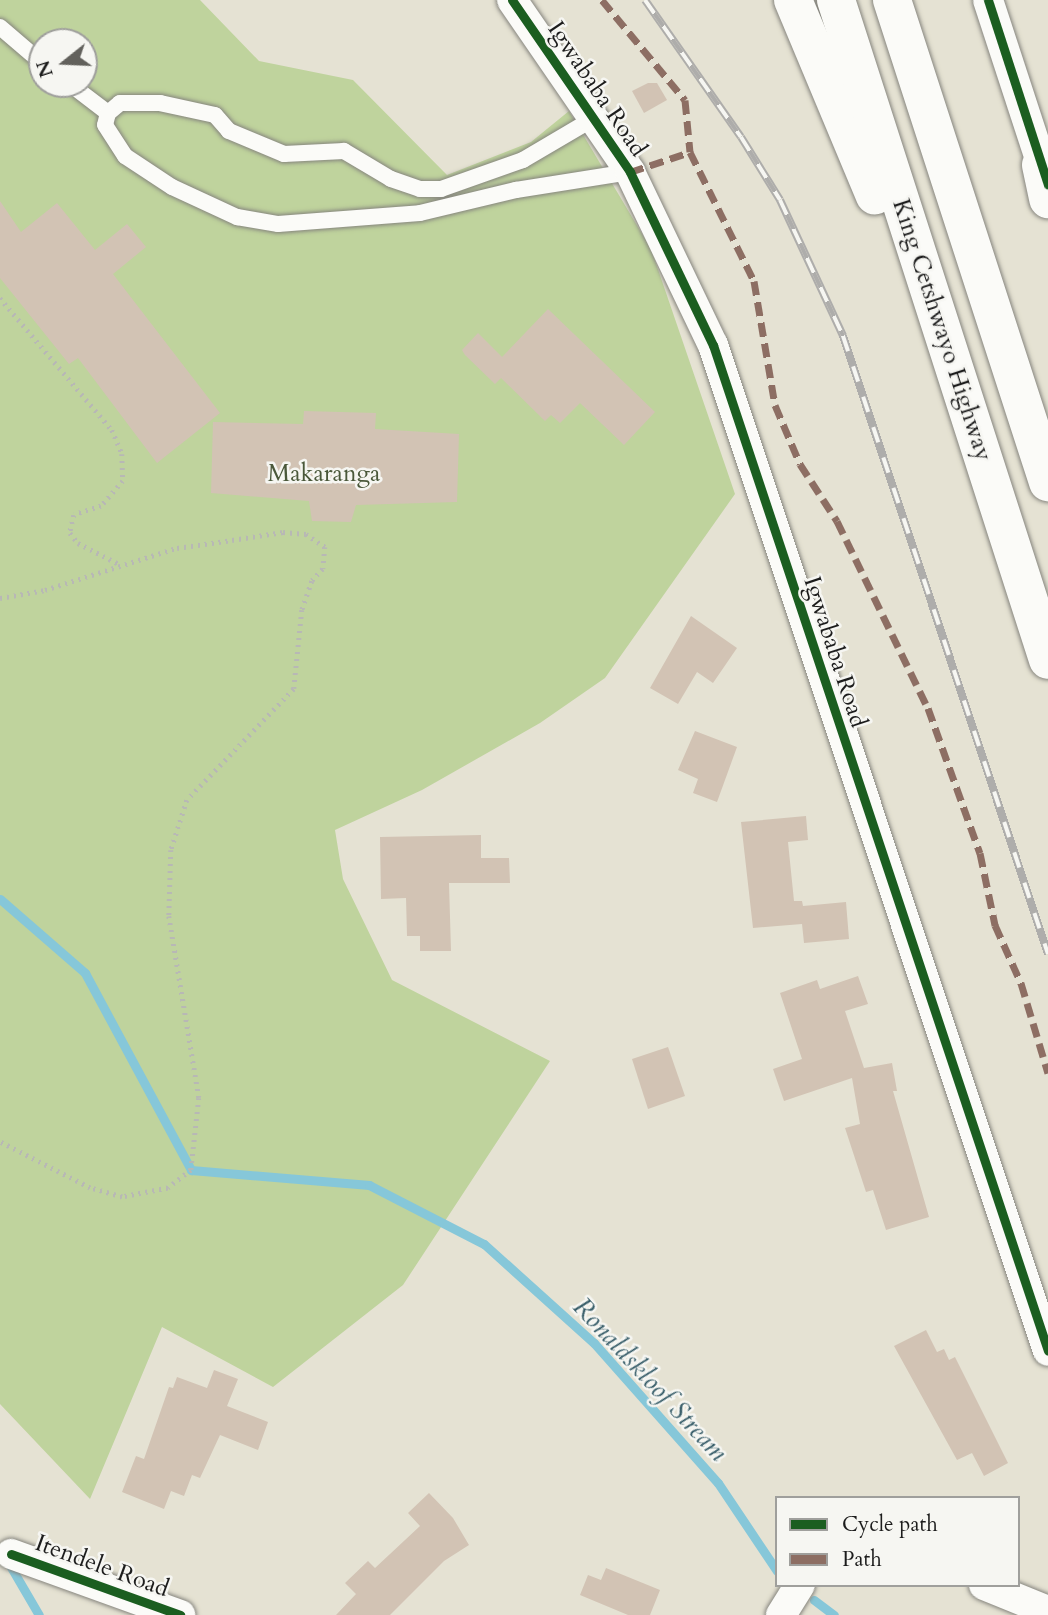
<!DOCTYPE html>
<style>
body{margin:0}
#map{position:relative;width:1048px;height:1615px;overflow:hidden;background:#e5e2d3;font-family:Cardo,serif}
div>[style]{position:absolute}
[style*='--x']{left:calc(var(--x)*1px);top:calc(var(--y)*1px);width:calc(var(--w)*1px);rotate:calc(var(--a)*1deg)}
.green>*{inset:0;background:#bfd39d}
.stream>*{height:9px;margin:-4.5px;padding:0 4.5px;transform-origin:4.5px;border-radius:4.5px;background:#86c7d9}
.building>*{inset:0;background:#d2c3b4}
.path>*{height:4.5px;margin-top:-2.25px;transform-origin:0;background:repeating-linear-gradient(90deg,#b8b8b5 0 2px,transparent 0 7px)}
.roads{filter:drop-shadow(0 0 2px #86857e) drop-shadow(0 0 2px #86857e)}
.service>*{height:16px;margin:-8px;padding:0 8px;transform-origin:8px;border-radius:8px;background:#fbfbf8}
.minor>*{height:30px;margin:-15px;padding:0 15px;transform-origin:15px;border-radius:15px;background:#fbfbf8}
.motorway>*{height:38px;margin:-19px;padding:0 19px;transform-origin:19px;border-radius:19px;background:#fbfbf8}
.rail>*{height:8px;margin-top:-4px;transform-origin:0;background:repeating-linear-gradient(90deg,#f6f6f2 0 16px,#aeadab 0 32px);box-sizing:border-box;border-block:2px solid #aeadab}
.quiet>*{height:7px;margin-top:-3.5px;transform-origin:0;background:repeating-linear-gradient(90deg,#8d6e63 0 14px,transparent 0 21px)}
.cycleway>*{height:9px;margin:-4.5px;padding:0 4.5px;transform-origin:4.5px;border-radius:4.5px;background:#1b5e20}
span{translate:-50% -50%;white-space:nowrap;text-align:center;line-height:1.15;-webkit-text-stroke:5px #f6f6f2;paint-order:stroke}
.street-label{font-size:24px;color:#1c1c1c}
.park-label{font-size:24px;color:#4a583a}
.water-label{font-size:26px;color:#365c68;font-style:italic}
.legend{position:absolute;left:775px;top:1496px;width:245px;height:91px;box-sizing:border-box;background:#f6f6f2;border:2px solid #9f9f9c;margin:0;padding:9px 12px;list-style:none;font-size:21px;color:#1c1c1c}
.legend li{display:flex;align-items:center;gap:14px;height:35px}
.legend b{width:35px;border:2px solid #9f9f9c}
.north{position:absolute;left:28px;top:28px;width:70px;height:70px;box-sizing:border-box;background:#f6f6f2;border:2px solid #9f9f9c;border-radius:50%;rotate:252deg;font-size:19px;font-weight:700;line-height:28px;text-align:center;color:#1c1c1c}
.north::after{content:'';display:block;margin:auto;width:24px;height:32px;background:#62615c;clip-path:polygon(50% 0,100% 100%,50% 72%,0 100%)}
</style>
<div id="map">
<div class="green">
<i style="clip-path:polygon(evenodd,0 0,200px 0,259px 61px,353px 80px,447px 175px,531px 142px,569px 111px,651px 249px,735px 494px,605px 678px,540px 723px,422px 790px,335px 830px,343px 879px,392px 980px,550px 1061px,403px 1285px,273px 1387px,162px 1327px,90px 1499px,0 1404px,0 0,42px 42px,84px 42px,84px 84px,42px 84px,42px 42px)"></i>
</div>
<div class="stream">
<i style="--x:0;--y:899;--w:113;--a:41"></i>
<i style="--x:85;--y:973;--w:224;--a:61.7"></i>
<i style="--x:191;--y:1170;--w:179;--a:4.8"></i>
<i style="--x:369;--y:1185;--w:129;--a:27.2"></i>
<i style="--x:484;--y:1244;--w:148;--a:42"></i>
<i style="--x:594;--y:1343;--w:187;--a:48.5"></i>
<i style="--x:718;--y:1483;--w:106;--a:56.2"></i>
<i style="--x:8;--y:1562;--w:61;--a:59.7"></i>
<i style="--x:814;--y:1600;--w:25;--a:37"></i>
</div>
<div class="building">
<i style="clip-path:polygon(648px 83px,657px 83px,667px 100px,644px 113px,632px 91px)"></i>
<i style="clip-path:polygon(0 201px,21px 232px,57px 203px,95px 250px,127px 224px,146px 247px,113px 274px,220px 413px,157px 463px,78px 358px,69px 364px,0 278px)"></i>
<i style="clip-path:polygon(548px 309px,655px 412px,624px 445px,580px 403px,560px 423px,551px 415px,545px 421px,501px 378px,495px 384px,465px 355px,462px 350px,478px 333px,502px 357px)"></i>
<i style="clip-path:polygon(304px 411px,376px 413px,375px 429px,459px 434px,457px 502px,356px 505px,351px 522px,312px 521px,309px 501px,211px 493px,213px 422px,303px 424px)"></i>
<i style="clip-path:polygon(691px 616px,737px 648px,713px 683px,697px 672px,678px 704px,650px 688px)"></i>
<i style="clip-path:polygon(695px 731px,737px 747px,717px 802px,693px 793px,698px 779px,678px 770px)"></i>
<i style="clip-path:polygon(806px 816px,808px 840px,788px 842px,794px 901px,802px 901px,803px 906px,846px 902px,849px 939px,804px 943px,802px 924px,753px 928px,741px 822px)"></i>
<i style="clip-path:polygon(481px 835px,481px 858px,509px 858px,510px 883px,449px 883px,451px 951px,420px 951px,420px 936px,407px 936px,406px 898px,381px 899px,380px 837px)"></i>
<i style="clip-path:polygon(858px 976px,868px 1004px,845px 1011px,864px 1068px,892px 1063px,897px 1091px,893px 1091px,929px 1217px,886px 1230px,873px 1190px,866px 1192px,845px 1128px,860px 1124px,852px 1078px,784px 1101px,773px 1069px,802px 1059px,780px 993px,817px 980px,820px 989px)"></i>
<i style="clip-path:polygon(668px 1047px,685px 1096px,648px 1109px,632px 1059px)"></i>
<i style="clip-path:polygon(926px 1330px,937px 1352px,944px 1349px,949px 1360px,955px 1357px,1008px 1463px,984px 1476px,972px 1453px,957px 1460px,894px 1346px)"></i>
<i style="clip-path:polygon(214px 1370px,238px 1379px,227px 1406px,268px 1422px,258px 1450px,220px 1435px,200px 1478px,192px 1475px,184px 1496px,171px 1491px,164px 1509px,122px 1492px,136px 1456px,144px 1459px,169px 1387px,173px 1388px,177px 1377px,207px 1388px)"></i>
<i style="clip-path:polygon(429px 1493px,453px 1518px,469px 1545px,444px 1561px,390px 1615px,336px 1615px,356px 1594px,345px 1583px,368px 1561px,375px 1568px,420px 1526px,408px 1513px)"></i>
<i style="clip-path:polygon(606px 1568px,660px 1590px,650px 1615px,628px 1615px,580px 1595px,588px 1575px,601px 1580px)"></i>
</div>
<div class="path">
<i style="--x:0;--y:298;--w:173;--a:49.7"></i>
<i style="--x:112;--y:430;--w:26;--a:67"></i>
<i style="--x:122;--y:454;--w:27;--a:88"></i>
<i style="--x:123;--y:481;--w:33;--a:131"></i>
<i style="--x:101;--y:506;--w:28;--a:162"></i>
<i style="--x:74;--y:515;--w:18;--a:103"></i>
<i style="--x:70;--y:533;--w:13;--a:51"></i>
<i style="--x:78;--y:543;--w:46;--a:27.1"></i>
<i style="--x:0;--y:598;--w:46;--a:-10.1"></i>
<i style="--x:45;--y:590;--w:139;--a:-17.7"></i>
<i style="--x:177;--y:548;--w:56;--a:-8.3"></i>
<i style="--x:232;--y:540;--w:52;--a:-8.9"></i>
<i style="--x:283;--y:532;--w:23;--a:5"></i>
<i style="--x:306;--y:534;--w:23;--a:34"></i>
<i style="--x:325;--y:547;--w:22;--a:95"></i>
<i style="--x:323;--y:569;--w:16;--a:133"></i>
<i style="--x:312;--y:581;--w:31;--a:109"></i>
<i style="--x:302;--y:610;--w:79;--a:95.8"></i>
<i style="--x:294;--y:689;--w:154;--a:133.9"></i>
<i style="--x:187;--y:800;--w:52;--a:107.7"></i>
<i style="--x:171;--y:850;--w:66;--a:91.7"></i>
<i style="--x:169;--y:916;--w:184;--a:80.6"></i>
<i style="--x:199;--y:1098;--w:72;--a:96.3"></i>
<i style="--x:191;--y:1170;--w:29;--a:142"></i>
<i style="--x:168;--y:1188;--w:47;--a:168.9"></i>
<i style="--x:122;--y:1197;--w:33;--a:-164"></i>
<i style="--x:90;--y:1188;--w:101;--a:-152.9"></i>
</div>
<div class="roads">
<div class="service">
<i style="--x:0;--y:27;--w:55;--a:40.6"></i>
<i style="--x:70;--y:84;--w:48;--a:37.3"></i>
<i style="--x:596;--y:117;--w:85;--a:149.5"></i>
<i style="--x:523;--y:160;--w:87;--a:160.5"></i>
<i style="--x:441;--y:189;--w:21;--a:180"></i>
<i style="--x:420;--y:189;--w:31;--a:-161"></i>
<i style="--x:391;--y:179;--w:55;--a:-149.2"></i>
<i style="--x:344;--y:151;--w:60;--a:177.1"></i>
<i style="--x:284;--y:154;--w:60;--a:-157.3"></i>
<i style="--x:229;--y:131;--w:21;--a:-131"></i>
<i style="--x:215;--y:115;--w:56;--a:-167.7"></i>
<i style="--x:160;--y:103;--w:40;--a:180"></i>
<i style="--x:120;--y:103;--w:16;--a:140"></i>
<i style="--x:108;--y:113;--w:12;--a:104"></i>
<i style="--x:105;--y:125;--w:37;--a:57"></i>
<i style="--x:125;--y:156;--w:56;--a:33.4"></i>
<i style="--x:172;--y:187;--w:72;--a:24.8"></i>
<i style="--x:237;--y:217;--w:42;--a:9.7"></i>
<i style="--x:278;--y:224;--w:142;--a:-4.4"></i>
<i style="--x:420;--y:213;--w:99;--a:-13.5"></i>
<i style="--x:516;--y:190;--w:115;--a:-9"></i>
</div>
<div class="minor">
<i style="--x:512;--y:0;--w:209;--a:55.5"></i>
<i style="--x:630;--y:172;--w:192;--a:64.4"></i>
<i style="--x:713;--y:345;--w:1060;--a:71.58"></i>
<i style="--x:988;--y:0;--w:194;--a:71.9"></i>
<i style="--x:11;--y:1554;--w:180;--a:19.8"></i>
<i style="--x:984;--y:1585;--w:69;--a:22.1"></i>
<i style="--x:781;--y:1615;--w:36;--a:-58"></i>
</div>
<div class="motorway">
<i style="--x:793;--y:0;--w:212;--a:67.3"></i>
<i style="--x:836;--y:0;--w:693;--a:72.19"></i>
<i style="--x:892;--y:0;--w:507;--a:72.07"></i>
<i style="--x:1041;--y:165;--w:35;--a:78"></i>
</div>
</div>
<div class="rail">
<i style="--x:645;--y:0;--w:167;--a:55"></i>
<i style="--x:741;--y:137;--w:74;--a:58.2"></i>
<i style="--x:780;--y:200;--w:150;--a:65.1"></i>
<i style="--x:843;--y:336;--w:651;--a:71.65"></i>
</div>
<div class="quiet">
<i style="--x:602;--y:0;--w:130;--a:50.3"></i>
<i style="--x:685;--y:100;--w:52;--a:84.5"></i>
<i style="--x:690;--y:152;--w:144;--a:63.6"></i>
<i style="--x:754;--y:281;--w:126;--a:80.4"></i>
<i style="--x:775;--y:405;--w:64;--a:67"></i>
<i style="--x:800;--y:464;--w:68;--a:57"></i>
<i style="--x:837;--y:521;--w:208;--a:64.1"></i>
<i style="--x:928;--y:708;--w:154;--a:70.3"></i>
<i style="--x:980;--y:853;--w:74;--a:78.2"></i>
<i style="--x:995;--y:925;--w:64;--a:65.9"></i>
<i style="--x:1021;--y:983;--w:94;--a:73.3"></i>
<i style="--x:630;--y:172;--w:63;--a:-18.4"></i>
</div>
<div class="cycleway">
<i style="--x:512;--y:0;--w:209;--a:55.5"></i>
<i style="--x:630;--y:172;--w:192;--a:64.4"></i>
<i style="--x:713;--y:345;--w:1060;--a:71.58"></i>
<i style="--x:988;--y:0;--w:194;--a:72"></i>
<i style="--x:11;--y:1554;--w:180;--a:19.8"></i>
</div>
<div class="street-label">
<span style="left:597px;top:89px;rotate:56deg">Igwababa Road</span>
<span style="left:942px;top:330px;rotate:72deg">King Cetshwayo Highway</span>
<span style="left:835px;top:652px;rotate:72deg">Igwababa Road</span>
<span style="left:102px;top:1566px;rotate:20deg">Itendele Road</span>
</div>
<div class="park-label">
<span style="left:324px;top:474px">Makaranga</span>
</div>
<div class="water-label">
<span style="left:650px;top:1380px;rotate:47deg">Ronaldskloof Stream</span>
</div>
<ul class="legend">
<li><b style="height:9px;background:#1b5e20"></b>Cycle path</li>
<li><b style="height:9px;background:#8d6e63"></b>Path</li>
</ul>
<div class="north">N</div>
</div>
